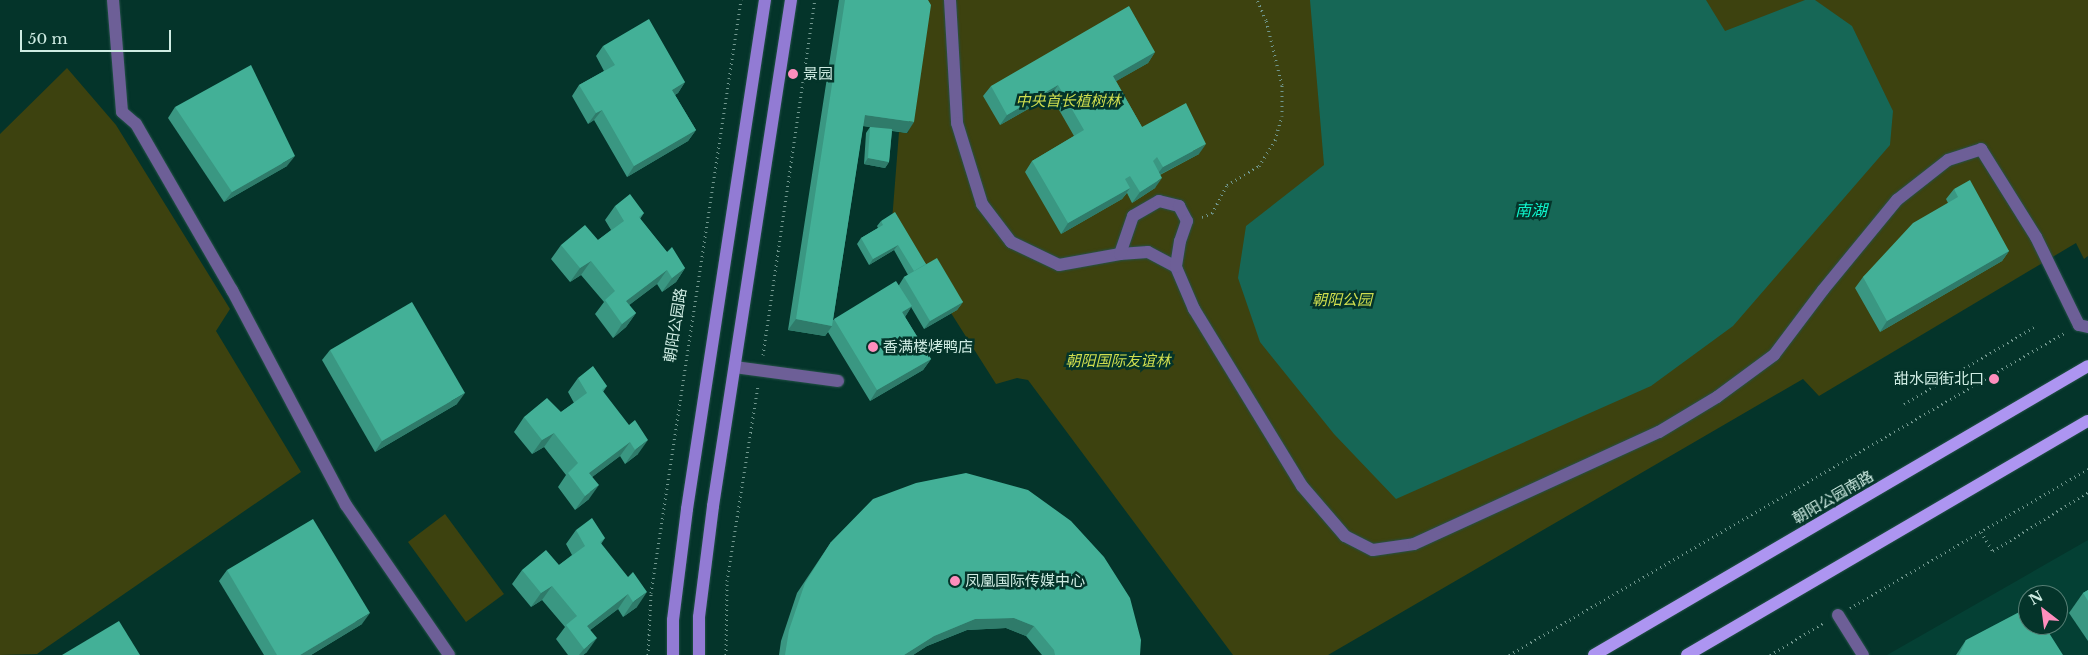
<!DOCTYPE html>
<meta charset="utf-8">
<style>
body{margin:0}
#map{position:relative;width:2088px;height:655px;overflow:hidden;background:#04342a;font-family:"Libre Baskerville","Noto Sans SC",serif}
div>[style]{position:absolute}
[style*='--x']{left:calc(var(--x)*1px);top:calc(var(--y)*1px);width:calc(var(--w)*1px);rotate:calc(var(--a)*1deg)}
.built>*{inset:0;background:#044034}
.green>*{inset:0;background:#3d420f}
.water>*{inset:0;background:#166756}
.path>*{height:3px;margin-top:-1.5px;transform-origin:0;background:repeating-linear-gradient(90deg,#71978e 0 1px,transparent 0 5px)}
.roads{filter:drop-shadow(0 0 1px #245148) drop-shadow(0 0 1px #245148)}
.lane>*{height:12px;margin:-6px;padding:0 6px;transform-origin:6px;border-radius:6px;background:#6d5f97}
.street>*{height:12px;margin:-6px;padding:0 6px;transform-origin:6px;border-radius:6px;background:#6d5f97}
.secondary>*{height:12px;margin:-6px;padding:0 6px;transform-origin:6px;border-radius:6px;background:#927bd4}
.primary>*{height:12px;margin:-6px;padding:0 6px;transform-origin:6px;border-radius:6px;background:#ad95f1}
.wall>*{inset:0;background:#3a9782}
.shaded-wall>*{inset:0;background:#2f7b6a}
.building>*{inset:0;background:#43b097}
.dots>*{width:14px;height:14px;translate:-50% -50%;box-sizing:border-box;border:2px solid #04342a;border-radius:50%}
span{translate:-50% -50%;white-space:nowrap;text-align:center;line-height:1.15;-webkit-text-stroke:5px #04342a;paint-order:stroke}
.poi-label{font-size:15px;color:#cfece3}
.left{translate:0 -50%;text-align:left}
.right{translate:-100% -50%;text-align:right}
.park-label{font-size:15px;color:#d0de4f;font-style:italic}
.street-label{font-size:15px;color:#cfece3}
.water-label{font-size:16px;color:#0ff7ce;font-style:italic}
.north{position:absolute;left:2018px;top:585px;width:50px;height:50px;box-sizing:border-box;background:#04342a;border:1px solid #557e74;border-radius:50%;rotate:330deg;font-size:14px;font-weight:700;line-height:20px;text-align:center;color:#cfece3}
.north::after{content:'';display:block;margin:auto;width:18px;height:22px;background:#fe8ebd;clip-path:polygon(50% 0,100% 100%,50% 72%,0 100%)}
.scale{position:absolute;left:20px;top:30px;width:151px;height:22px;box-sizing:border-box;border:2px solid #cfece3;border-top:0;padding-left:6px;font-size:15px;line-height:18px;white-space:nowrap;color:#cfece3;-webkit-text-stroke:4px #04342a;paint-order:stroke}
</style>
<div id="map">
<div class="built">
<i style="clip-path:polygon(evenodd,2088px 540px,2088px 655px,1887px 655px,2088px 540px,2028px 595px,2058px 595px,2058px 625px,2028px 625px,2028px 595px)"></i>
</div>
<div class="green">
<i style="clip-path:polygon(925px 0,2088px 0,2088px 256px,2084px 259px,2076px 243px,1819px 396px,1803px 379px,1328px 655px,1233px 655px,1028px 380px,1017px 378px,996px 384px,951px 313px,957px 309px,931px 267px,923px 271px,892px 221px,899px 132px,908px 133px)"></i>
<i style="clip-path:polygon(67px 68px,116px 125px,230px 309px,216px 331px,301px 472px,37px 654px,0 655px,0 134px)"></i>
<i style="clip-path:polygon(445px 514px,504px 594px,466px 622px,408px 542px)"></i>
</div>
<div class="water">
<i style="clip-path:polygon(1310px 0,1706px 0,1725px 31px,1805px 0,1815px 0,1852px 26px,1893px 111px,1890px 145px,1733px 326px,1651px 386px,1396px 499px,1334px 434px,1260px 342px,1238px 278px,1246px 226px,1324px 165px)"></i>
</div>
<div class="path">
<i style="--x:1202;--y:217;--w:11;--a:-22"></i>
<i style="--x:1212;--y:213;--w:32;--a:-62"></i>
<i style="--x:1227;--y:185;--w:37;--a:-31"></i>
<i style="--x:1259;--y:166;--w:31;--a:-58"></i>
<i style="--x:1275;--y:140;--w:25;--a:-74"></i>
<i style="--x:1282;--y:116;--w:31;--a:-90"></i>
<i style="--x:1282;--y:85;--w:67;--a:-103.8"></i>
<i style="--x:1266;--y:20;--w:22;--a:-114"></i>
<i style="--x:763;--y:355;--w:359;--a:-81.7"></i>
<i style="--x:1904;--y:404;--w:151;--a:-30.6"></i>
<i style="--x:1981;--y:532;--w:22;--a:58"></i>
<i style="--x:1993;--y:551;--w:112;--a:-31.8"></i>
<i style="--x:1850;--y:608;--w:276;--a:-30.3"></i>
<i style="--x:648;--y:655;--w:62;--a:-87.2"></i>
<i style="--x:651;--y:593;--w:600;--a:-81.37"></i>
<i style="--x:726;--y:655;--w:74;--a:-89.2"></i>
<i style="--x:727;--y:581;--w:197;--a:-81"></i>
<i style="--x:1509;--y:655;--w:644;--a:-30.11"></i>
<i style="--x:1770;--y:655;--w:64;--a:-31"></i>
</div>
<div class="roads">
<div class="lane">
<i style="--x:950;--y:0;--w:123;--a:86.7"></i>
<i style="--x:957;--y:123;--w:85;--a:72.8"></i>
<i style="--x:982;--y:204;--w:48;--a:52.7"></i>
<i style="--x:1011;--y:242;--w:53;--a:25.6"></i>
<i style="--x:1059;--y:265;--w:62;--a:-10.2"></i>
<i style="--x:1120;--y:254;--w:28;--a:-4"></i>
<i style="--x:1148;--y:252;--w:32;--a:28"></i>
<i style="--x:1176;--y:267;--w:46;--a:66.8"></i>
<i style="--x:1194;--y:309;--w:207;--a:58.6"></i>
<i style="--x:1302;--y:486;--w:66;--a:49.3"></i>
<i style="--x:1345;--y:536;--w:31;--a:27"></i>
<i style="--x:1373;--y:550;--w:41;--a:-8.3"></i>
<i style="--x:1414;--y:544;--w:269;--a:-24.6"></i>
<i style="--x:1659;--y:432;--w:68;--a:-31.1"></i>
<i style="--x:1717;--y:397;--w:71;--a:-36.4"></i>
<i style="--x:1774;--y:355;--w:81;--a:-53"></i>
<i style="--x:1823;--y:290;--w:117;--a:-50.6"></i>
<i style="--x:1897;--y:200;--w:65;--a:-38.1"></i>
<i style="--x:1948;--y:160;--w:35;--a:-18"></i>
<i style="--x:1981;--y:149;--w:104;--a:58"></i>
<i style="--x:2036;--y:237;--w:98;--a:64"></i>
<i style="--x:2079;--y:325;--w:9;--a:13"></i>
<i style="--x:1120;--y:254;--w:40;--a:-71.1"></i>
<i style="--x:1133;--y:216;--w:30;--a:-30"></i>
<i style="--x:1159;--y:201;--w:21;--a:14"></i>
<i style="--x:1179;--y:206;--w:17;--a:62"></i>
<i style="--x:1187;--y:221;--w:21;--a:109"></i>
<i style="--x:1180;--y:241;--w:26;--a:99"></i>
<i style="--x:735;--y:367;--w:104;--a:7.7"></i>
<i style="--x:1838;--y:615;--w:47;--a:58"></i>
</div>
<div class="street">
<i style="--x:113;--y:0;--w:112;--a:85.4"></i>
<i style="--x:122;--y:112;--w:18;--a:41"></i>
<i style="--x:136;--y:124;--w:192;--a:60"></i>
<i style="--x:232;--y:290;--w:243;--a:62.1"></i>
<i style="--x:346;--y:505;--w:182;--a:55.5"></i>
</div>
<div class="secondary">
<i style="--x:673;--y:655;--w:35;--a:-90"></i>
<i style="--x:673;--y:620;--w:112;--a:-82.8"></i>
<i style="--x:687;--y:509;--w:515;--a:-81.29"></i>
<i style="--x:699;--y:655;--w:38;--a:-90"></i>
<i style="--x:699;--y:617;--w:112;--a:-82.8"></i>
<i style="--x:713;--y:506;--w:512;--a:-81.24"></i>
</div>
<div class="primary">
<i style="--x:1594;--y:655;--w:572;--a:-30.33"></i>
<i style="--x:1687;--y:655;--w:464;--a:-30.3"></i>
</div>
</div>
<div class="wall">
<i style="clip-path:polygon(839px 0,928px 0,907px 133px,892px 131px,889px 162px,885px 168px,864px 164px,866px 133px,870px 127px,863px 126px,833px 320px,899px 285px,904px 277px,908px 275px,894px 250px,869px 265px,857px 244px,861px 238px,878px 228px,877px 226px,881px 221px,926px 264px,963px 302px,957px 310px,924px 329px,911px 307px,905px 317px,931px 359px,923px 370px,870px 401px,828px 332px,825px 336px,788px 330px)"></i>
<i style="clip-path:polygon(603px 46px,685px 82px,678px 93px,675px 95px,696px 130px,688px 141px,627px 177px,594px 120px,588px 124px,572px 96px,579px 85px,604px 71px,596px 56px)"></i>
<i style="clip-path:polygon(1155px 52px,1148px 63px,1116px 81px,1142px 127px,1199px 154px,1160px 175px,1155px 188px,1132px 203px,1127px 193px,1122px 199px,1061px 234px,1025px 172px,1032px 161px,1074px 136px,1051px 96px,1000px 125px,983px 96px,991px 86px)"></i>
<i style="clip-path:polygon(175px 107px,287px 166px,224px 202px,168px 118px)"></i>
<i style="clip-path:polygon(1954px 189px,2009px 251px,2002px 261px,1880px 332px,1855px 288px,1863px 277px,1948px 203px,1946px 199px)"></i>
<i style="clip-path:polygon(615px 206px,644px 213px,640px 219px,667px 252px,685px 268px,676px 282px,662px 292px,657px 284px,629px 305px,636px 313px,626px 327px,613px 338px,595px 314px,604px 302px,581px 275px,570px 282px,551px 259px,561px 245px,598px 240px,611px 230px,605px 220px)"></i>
<i style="clip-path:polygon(330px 350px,457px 404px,375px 452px,322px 360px)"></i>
<i style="clip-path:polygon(578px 378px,607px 386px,603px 392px,638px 454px,625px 464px,620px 456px,592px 477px,589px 499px,575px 510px,558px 487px,566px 475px,544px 447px,532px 454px,514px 432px,524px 417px,561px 412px,574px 403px,568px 392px)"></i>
<i style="clip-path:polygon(576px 530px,605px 538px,601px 544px,637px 607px,623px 617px,618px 609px,590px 630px,587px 652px,583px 655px,568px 655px,556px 639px,565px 627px,542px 600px,531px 607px,512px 584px,522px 570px,559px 565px,572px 555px,566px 544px)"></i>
<i style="clip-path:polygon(831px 542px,1140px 655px,1042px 655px,1026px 636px,1006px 628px,967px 630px,927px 646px,913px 655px,779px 655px,781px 641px,797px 593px)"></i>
<i style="clip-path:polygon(227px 570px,362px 624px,311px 655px,264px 655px,219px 581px)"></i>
<i style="clip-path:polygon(2088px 590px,2088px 641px,2069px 613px,2083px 593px)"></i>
<i style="clip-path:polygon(1966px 640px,2063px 655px,1956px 655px)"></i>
</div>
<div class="shaded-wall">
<i style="clip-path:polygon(1155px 52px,1148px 63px,1106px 87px,1113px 76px)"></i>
<i style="clip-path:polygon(685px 82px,678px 93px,665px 100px,672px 90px)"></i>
<i style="clip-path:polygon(1058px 85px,1051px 96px,1000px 125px,1007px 115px)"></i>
<i style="clip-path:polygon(602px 110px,594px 120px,588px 124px,596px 113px)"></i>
<i style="clip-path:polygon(865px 115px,914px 122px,907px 133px,857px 125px)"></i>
<i style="clip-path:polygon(696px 130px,688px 141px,627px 177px,634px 166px)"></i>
<i style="clip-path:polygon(1206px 144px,1199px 154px,1155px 177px,1163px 167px)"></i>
<i style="clip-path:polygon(295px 156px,287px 166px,224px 202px,232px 192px)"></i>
<i style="clip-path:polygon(868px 158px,889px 162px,885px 168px,864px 164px)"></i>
<i style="clip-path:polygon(1162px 178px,1155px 188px,1132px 203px,1140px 192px)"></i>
<i style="clip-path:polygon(1130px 188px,1122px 199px,1061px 234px,1068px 223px)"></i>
<i style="clip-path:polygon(898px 245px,894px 250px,869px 265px,873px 259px)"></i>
<i style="clip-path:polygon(2009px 251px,2002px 261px,1880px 332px,1887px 321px)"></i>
<i style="clip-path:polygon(591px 261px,581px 275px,570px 282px,580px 268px)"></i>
<i style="clip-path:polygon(685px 268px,676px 282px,662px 292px,672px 278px)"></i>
<i style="clip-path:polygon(667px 270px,657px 284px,616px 315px,626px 301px)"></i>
<i style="clip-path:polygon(963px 302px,957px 310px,924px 329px,930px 321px)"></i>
<i style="clip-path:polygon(912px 306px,905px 317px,902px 312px)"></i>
<i style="clip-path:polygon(636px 313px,626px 327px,613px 338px,622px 324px)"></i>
<i style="clip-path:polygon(796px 319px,832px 326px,825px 336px,788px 330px)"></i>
<i style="clip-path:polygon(931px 359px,923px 370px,870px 401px,877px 390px)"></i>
<i style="clip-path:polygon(465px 393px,457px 404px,375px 452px,382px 441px)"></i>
<i style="clip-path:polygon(554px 433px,544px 447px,532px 454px,542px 440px)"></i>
<i style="clip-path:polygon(648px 440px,638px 454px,625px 464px,635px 450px)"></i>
<i style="clip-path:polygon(630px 442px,620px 456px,579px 487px,589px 473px)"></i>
<i style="clip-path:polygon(599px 485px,589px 499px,575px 510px,585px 496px)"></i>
<i style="clip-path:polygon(552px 586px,542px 600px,531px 607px,541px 593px)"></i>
<i style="clip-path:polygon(647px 592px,637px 607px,623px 617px,633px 602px)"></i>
<i style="clip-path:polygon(628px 594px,618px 609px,577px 640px,587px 626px)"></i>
<i style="clip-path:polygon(370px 613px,362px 624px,311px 655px,300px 655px)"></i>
<i style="clip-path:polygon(1014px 618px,1034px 626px,1026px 636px,1006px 628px,967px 630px,927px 646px,913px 655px,904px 655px,934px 636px,975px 619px)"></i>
<i style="clip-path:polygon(597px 638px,587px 652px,583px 655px,579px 655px,584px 649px)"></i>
</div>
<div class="building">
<i style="clip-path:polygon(845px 0,928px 0,931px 5px,914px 122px,865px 115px,832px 326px,796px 319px)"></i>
<i style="clip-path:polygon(1129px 6px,1155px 52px,1113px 76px,1142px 127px,1186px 103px,1206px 144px,1163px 167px,1157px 157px,1153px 161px,1162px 178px,1140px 192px,1130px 176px,1125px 179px,1130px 188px,1068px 223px,1032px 161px,1084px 130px,1058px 85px,1007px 115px,991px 86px)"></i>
<i style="clip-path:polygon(649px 19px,685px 82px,672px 90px,696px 130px,634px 166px,602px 110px,596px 113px,579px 85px,615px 65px,603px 46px)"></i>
<i style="clip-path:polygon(251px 65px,295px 156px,232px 192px,175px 107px)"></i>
<i style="clip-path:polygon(870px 127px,892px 129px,889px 162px,868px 158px)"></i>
<i style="clip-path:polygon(1970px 180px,2009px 251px,1887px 321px,1863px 277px,1913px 223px,1958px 197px,1954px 189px)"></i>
<i style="clip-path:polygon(630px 194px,644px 213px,639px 217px,667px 252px,672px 247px,685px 268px,672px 278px,667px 270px,626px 301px,636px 313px,622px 324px,605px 300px,615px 291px,591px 261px,580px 268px,561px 245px,585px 225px,598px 240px,624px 221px,615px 206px)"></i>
<i style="clip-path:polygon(895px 212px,926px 264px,914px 271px,898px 245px,873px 259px,861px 238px,883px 225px,881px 221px)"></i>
<i style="clip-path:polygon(937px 258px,963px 302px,930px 321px,904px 277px)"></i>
<i style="clip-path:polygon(896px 281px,912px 306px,902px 312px,931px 359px,877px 390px,834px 319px)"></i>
<i style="clip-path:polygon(412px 302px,465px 393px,382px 441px,330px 350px)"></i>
<i style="clip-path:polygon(593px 366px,607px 386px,602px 390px,629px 425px,635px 420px,648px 440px,635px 450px,630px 442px,589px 473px,599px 485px,585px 496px,568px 473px,578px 463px,554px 433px,542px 440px,524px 417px,547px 398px,561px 412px,587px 393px,578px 378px)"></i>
<i style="clip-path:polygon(966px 473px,1028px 490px,1071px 521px,1104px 557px,1130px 598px,1141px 640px,1140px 655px,1055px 655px,1054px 650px,1034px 626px,1014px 618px,975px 619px,934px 636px,904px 655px,785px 655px,789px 630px,805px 583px,831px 542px,873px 499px,916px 483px)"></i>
<i style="clip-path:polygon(592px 518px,605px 538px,600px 542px,628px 577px,633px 572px,647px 592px,633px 602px,628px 594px,587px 626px,597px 638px,584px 649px,566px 625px,577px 616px,552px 586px,541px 593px,522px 570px,546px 550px,559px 565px,585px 546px,576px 530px)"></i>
<i style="clip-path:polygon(313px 519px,370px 613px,300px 655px,277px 655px,227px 570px)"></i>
<i style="clip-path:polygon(2088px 590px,2088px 601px,2083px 593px)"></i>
<i style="clip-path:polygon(2025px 609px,2028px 610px,2028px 625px,2044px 625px,2063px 655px,1959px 655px,1966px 640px)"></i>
<i style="clip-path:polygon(119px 621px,140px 655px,62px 655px)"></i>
</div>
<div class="dots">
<i style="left:793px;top:74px;background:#fe8ebd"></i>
<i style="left:873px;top:347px;background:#fe8ebd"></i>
<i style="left:1994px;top:379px;background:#fe8ebd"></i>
<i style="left:955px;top:581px;background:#fe8ebd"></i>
</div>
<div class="poi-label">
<span class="left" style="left:803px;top:74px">景园</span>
<span class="left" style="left:883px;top:347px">香满楼烤鸭店</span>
<span class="right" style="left:1984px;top:379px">甜水园街北口</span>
<span class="left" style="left:965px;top:581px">凤凰国际传媒中心</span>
</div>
<div class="park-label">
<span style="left:1068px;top:101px">中央首长植树林</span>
<span style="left:1342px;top:300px">朝阳公园</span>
<span style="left:1118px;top:361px">朝阳国际友谊林</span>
</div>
<div class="street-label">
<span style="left:675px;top:325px;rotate:-81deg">朝阳公园路</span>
<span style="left:1833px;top:497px;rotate:-30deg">朝阳公园南路</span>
</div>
<div class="water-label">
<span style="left:1531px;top:210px">南湖</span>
</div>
<div class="north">N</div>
<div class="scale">50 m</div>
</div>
